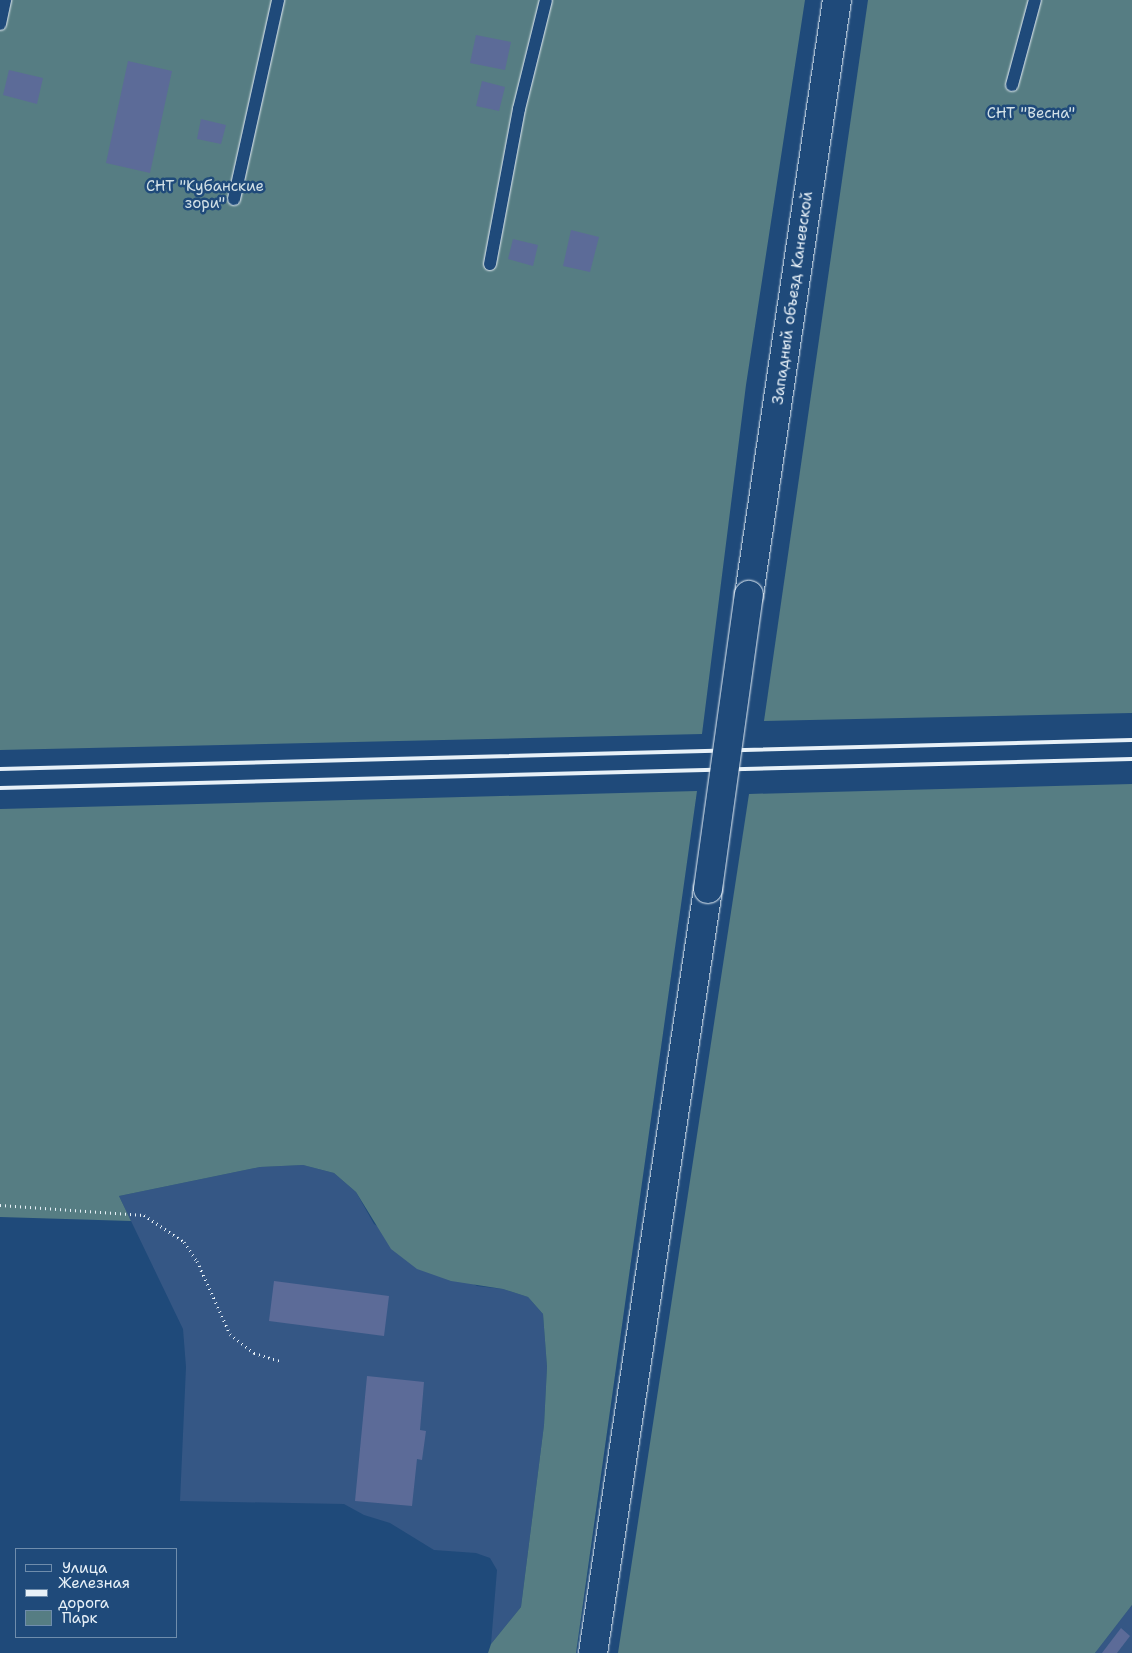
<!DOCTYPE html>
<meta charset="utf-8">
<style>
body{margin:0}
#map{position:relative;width:1132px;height:1653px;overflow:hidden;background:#1f4a7a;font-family:"Shantell Sans",sans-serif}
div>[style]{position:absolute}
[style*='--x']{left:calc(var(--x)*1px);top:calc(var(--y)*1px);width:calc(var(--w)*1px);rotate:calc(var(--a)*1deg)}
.built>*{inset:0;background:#355785}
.green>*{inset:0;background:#567d83}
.building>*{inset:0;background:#5c6b98}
.path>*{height:3px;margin-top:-1.5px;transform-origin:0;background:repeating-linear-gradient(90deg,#e8f1f8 0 1px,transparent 0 5px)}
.roads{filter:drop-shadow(0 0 1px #e8f1f8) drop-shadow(0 0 1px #e8f1f8)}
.lane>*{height:12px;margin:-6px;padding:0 6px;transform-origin:6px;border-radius:6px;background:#1f4a7a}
.secondary>*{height:28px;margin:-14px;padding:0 14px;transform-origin:14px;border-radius:14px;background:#1f4a7a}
.rail>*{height:4px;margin:-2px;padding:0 2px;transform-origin:2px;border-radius:2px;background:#e8f1f8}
.bridges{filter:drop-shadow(0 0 1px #e8f1f8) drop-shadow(0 0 1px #e8f1f8)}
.secondary-bridge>*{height:28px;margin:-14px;padding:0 14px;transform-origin:14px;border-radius:14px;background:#1f4a7a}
span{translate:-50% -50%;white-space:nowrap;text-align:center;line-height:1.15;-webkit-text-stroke:5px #1f4a7a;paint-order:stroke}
.park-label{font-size:15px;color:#d2e0e6}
.street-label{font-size:15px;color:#e8f1f8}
.legend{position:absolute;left:15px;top:1548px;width:162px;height:90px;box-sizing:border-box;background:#1f4a7a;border:1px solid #6f8dac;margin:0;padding:6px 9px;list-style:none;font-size:15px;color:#e8f1f8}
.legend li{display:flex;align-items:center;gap:10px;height:25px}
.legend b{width:25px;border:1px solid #6f8dac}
</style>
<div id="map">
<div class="built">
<i style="clip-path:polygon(303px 1165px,334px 1173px,356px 1192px,374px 1224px,477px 1286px,503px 1289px,528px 1297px,543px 1314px,547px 1367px,544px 1425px,521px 1607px,491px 1644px,497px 1570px,490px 1558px,476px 1553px,434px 1550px,390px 1523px,364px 1515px,344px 1504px,180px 1501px,186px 1367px,183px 1329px,119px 1196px,260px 1167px)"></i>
<i style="clip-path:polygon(1132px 1605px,1132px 1653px,1095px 1653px)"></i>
</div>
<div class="green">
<i style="clip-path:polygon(0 0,805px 0,746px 385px,702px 734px,0 750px)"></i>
<i style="clip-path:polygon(868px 0,1132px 0,1132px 713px,764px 721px)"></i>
<i style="clip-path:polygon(1132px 784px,1132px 1605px,1095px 1653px,618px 1653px,749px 794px)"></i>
<i style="clip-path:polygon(697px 791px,576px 1653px,488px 1653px,491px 1644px,521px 1607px,544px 1425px,547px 1367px,543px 1314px,528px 1297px,503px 1289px,451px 1281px,417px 1269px,391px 1249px,356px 1192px,334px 1173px,303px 1165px,260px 1167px,119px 1196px,131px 1221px,0 1217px,0 809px)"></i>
</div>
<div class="building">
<i style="clip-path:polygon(476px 35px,511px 42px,505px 70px,470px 63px)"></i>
<i style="clip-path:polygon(128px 61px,172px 71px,150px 173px,106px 163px)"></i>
<i style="clip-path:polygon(9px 70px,43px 78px,37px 104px,3px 95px)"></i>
<i style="clip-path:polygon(482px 81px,505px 87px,499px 111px,476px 106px)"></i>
<i style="clip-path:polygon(201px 119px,226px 125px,221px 144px,197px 139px)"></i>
<i style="clip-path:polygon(571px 230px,599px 237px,590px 272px,563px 266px)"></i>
<i style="clip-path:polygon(513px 239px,538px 245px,533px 266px,508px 259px)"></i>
<i style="clip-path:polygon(274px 1281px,389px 1296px,384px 1336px,269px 1321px)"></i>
<i style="clip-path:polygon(367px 1376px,424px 1382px,420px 1430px,426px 1431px,422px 1460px,417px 1459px,412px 1506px,355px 1501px)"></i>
<i style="clip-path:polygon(1121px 1628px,1130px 1636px,1117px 1653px,1102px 1653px)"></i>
</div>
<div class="path">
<i style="--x:0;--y:1205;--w:144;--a:4"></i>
<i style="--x:144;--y:1215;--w:48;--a:34"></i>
<i style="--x:184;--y:1242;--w:23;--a:56"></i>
<i style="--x:197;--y:1261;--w:80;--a:65.7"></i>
<i style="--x:230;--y:1334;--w:31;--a:38"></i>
<i style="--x:254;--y:1353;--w:27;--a:17"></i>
</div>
<div class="roads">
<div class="lane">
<i style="--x:0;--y:24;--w:25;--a:-78"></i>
<i style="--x:1012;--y:85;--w:88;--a:-74.9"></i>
<i style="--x:234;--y:199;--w:204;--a:-77.5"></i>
<i style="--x:490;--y:264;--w:158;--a:-79.4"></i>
<i style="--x:519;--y:109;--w:112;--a:-76.1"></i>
</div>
<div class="secondary">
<i style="--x:749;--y:595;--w:601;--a:-81.59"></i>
<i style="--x:593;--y:1653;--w:773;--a:-81.44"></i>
</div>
</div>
<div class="rail">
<i style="--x:0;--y:769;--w:1132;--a:-1.47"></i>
<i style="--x:0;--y:788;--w:1132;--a:-1.47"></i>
</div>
<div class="bridges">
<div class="secondary-bridge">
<i style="--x:708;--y:889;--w:297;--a:-82.1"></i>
</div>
</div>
<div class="park-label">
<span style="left:1031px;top:114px">СНТ "Весна"</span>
<span style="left:205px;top:195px">СНТ "Кубанские<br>зори"</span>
</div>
<div class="street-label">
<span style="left:793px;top:298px;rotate:-82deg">Западный объезд Каневской</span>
</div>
<ul class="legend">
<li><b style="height:6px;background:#1f4a7a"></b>Улица</li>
<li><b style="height:6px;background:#e8f1f8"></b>Железная дорога</li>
<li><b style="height:14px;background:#567d83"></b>Парк</li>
</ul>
</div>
